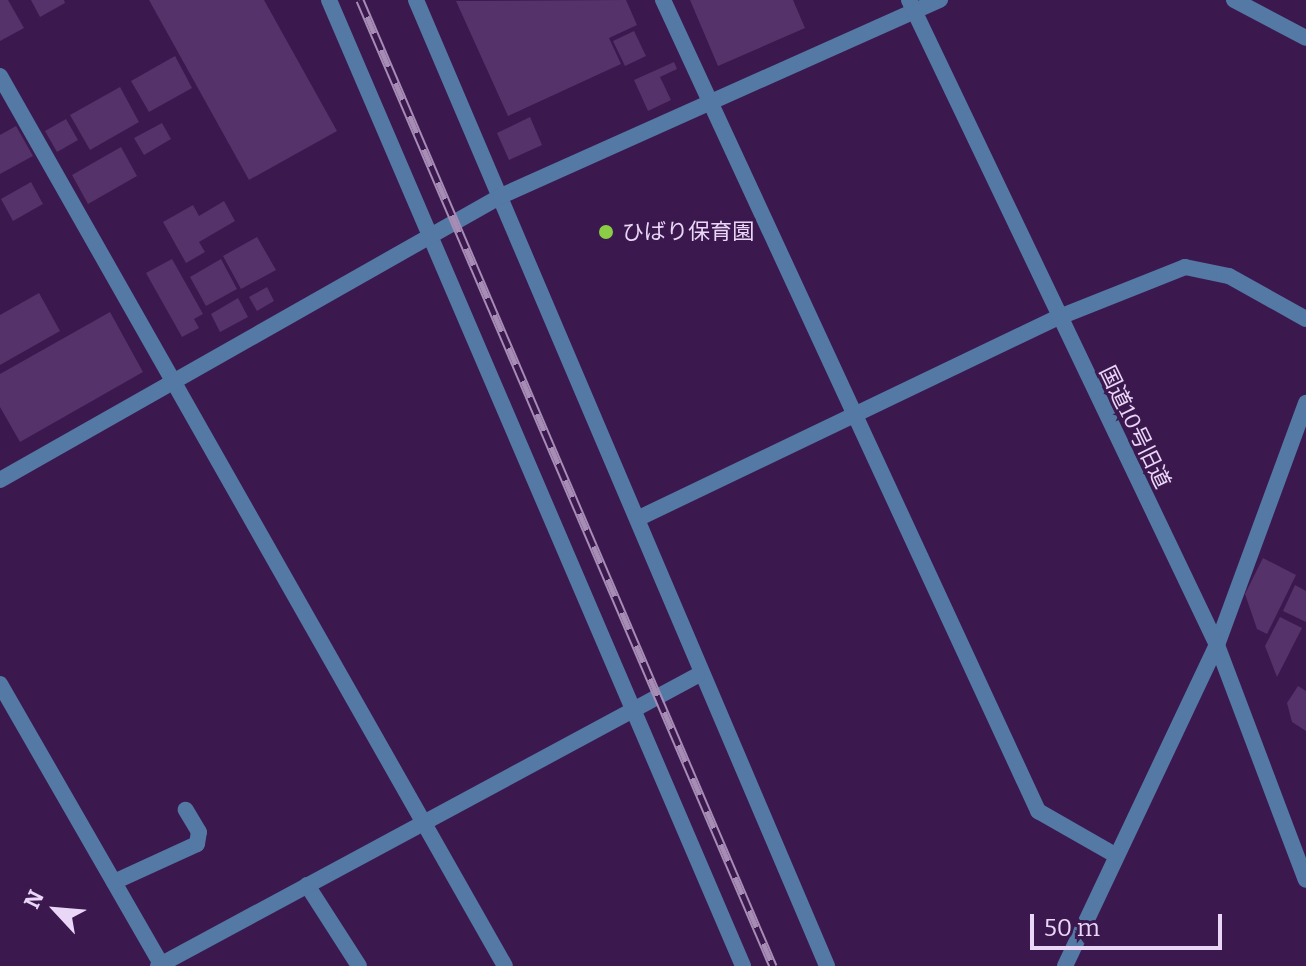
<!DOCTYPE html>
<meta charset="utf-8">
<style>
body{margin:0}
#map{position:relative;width:1306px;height:966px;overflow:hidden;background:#3b184d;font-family:Bitter,"Noto Sans JP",serif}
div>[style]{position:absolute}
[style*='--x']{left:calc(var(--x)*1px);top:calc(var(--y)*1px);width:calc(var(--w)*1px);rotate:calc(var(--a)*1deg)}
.building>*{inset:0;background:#553269}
.minor>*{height:16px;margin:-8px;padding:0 8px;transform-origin:8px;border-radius:8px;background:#5379a4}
.tertiary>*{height:16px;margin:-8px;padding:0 8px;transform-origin:8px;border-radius:8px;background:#5379a4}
.rail>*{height:9px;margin-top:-4.5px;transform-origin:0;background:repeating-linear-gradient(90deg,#3b184d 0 18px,#a78db6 0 36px);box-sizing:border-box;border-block:2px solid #a78db6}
.dots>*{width:22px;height:22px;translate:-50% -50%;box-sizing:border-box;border:4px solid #3b184d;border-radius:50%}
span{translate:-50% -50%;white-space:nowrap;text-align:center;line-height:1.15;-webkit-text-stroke:6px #3b184d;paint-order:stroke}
.poi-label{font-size:22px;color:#ead6f7}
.left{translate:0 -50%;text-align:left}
.street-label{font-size:22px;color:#ead6f7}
.north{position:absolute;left:16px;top:870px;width:80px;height:80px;-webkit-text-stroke:6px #3b184d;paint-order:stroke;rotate:296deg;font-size:22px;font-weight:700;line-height:32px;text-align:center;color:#ead6f7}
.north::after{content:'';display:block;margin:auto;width:28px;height:36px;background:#ead6f7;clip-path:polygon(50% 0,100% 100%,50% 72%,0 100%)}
.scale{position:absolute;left:1030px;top:914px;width:192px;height:36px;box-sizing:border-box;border:4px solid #ead6f7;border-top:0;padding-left:10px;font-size:24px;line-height:28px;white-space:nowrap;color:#ead6f7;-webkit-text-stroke:6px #3b184d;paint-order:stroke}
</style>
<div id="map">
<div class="building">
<i style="clip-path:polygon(0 0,8px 0,24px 28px,0 41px)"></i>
<i style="clip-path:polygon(31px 0,64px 0,65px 3px,40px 17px)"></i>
<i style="clip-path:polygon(149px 0,264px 0,337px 131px,249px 180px)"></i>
<i style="clip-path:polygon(626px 0,637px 25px,609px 38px,621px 64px,508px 116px,456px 1px)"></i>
<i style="clip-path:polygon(690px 0,793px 0,805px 28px,718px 66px)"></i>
<i style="clip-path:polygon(634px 31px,646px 56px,625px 66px,613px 41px)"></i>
<i style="clip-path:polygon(175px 56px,192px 88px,149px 112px,131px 81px)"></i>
<i style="clip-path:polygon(674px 62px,677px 69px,660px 77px,671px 100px,648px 111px,634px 80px)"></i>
<i style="clip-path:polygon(120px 87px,139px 122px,90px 150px,70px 115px)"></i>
<i style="clip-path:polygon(530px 117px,542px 145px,509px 160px,497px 133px)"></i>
<i style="clip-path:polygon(66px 119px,78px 140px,57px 152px,45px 131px)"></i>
<i style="clip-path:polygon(162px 123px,171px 139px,144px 155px,134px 138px)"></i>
<i style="clip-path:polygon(16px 126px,33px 156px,0 174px,0 135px)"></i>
<i style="clip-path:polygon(121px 147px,137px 176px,88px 204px,72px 175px)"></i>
<i style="clip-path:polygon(31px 182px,43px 204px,13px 221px,1px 199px)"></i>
<i style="clip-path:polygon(224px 201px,235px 221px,199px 242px,205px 252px,186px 263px,163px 222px,193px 205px,199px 216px)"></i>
<i style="clip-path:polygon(257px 237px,276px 270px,241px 289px,223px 256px)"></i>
<i style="clip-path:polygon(172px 259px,203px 314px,194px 319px,199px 328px,182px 337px,146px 273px)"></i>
<i style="clip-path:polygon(221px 259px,237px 289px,206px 306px,190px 277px)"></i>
<i style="clip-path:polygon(267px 287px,274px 301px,257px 311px,249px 297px)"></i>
<i style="clip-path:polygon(39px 293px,60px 331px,0 365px,0 315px)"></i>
<i style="clip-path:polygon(238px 298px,248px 317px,220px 332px,211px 314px)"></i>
<i style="clip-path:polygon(110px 312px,143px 372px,20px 442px,0 407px,0 374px)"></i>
<i style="clip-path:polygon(1263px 558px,1296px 575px,1267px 634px,1257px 629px,1245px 594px)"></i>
<i style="clip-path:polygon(1295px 585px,1306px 591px,1306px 622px,1283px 611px)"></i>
<i style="clip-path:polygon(1280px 617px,1302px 628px,1277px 677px,1265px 646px)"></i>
<i style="clip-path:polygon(1298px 686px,1306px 691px,1306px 731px,1292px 722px,1287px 703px)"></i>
</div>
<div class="minor">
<i style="--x:329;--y:0;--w:1051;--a:66.8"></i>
<i style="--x:416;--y:0;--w:1050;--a:66.95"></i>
<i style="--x:663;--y:0;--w:894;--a:65.18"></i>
<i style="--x:1038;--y:811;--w:89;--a:29.7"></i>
<i style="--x:1234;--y:0;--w:81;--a:27.8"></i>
<i style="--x:0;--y:76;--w:1023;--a:60.43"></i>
<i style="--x:0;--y:480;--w:576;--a:-29.55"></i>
<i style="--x:501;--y:196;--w:481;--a:-24.1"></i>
<i style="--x:639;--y:518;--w:463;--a:-25.6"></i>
<i style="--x:1057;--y:318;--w:138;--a:-21.7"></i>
<i style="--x:1185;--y:267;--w:45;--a:11.6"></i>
<i style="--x:1229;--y:276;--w:88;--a:29.2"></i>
<i style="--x:0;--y:684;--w:325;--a:60.1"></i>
<i style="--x:114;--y:882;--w:91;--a:-24.6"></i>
<i style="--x:197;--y:844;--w:12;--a:-81"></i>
<i style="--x:199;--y:832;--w:26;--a:-121"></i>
<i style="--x:307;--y:885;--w:96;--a:57.3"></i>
<i style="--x:158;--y:966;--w:613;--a:-28.32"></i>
<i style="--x:1065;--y:966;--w:355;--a:-64.7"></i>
<i style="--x:1217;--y:645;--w:258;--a:-69.8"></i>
</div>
<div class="tertiary">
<i style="--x:909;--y:0;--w:715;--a:64.47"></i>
<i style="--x:1217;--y:645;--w:251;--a:69.3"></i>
</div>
<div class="rail">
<i style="--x:360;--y:0;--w:1051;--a:66.85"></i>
</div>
<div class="dots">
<i style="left:606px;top:232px;background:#8bce46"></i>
</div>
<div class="poi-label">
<span class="left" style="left:622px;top:232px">ひばり保育園</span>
</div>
<div class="street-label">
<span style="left:1135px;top:427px;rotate:64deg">国道10号旧道</span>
</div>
<div class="north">N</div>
<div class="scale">50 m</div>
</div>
